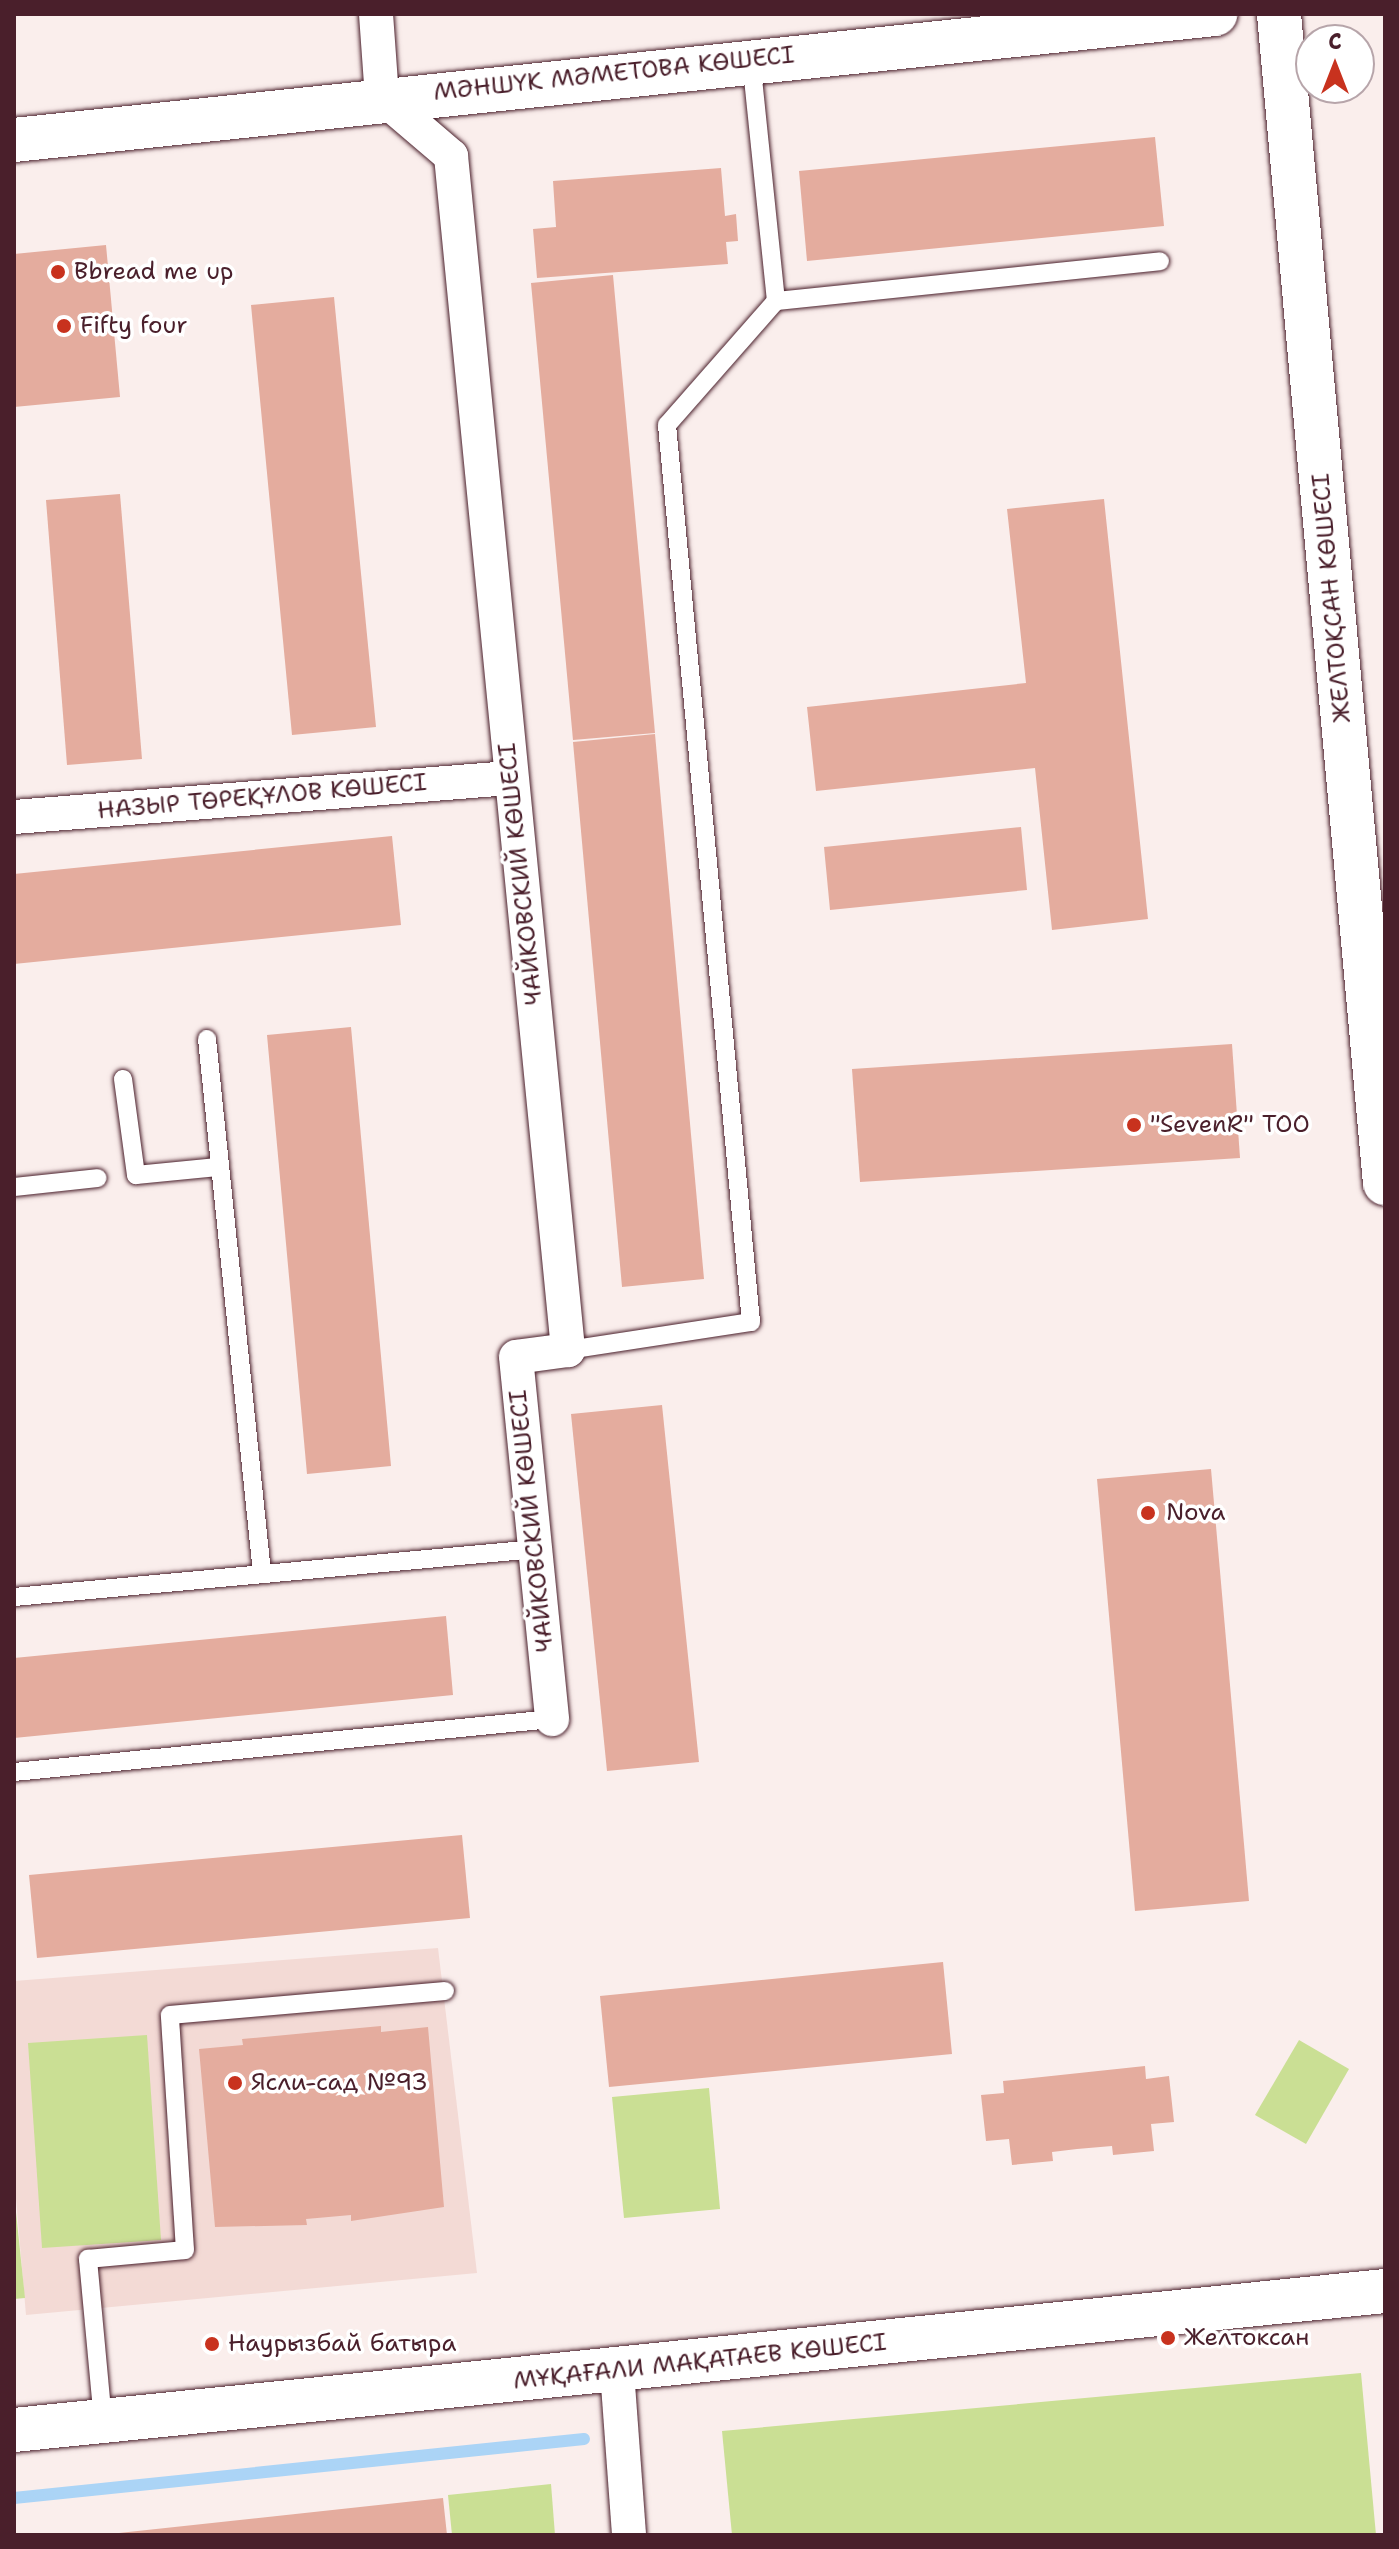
<!DOCTYPE html>
<meta charset="utf-8">
<style>
body{margin:0}
#map{position:relative;width:1399px;height:2549px;overflow:hidden;background:#faeeec;font-family:"Shantell Sans",sans-serif}
div>[style]{position:absolute}
[style*='--x']{left:calc(var(--x)*1px);top:calc(var(--y)*1px);width:calc(var(--w)*1px);rotate:calc(var(--a)*1deg)}
.built>*{inset:0;background:#f3dad5}
.green>*{inset:0;background:#cadf94}
.stream>*{height:12px;margin:-6px;padding:0 6px;transform-origin:6px;border-radius:6px;background:#abd4f6}
.building>*{inset:0;background:#e4ac9e}
.roads{filter:drop-shadow(0 0 2px #4a1f2b) drop-shadow(0 0 2px #4a1f2b)}
.lane>*{height:18px;margin:-9px;padding:0 9px;transform-origin:9px;border-radius:9px;background:#fff}
.street>*{height:34px;margin:-17px;padding:0 17px;transform-origin:17px;border-radius:17px;background:#fff}
.secondary>*{height:44px;margin:-22px;padding:0 22px;transform-origin:22px;border-radius:22px;background:#fff}
.dots>*{width:22px;height:22px;translate:-50% -50%;box-sizing:border-box;border:4px solid #fff;border-radius:50%}
span{translate:-50% -50%;white-space:nowrap;text-align:center;line-height:1.15;-webkit-text-stroke:7px #fff;paint-order:stroke}
.street-label{font-size:24px;color:#4a1f2b}
.poi-label{font-size:24px;color:#4a1f2b}
.left{translate:0 -50%;text-align:left}
.frame{position:absolute;inset:0;border:16px solid #4a1f2b;pointer-events:none}
.north{position:absolute;left:1295px;top:24px;width:80px;height:80px;box-sizing:border-box;background:#fff;border:2px solid #b7a5aa;border-radius:50%;rotate:0deg;font-size:22px;font-weight:700;line-height:32px;text-align:center;color:#4a1f2b}
.north::after{content:'';display:block;margin:auto;width:28px;height:36px;background:#c8321e;clip-path:polygon(50% 0,100% 100%,50% 72%,0 100%)}
</style>
<div id="map">
<div class="built">
<i style="clip-path:polygon(438px 1948px,477px 2273px,26px 2315px,14px 2175px,14px 1981px)"></i>
</div>
<div class="green">
<i style="clip-path:polygon(147px 2035px,161px 2240px,42px 2248px,28px 2043px)"></i>
<i style="clip-path:polygon(1299px 2040px,1349px 2069px,1306px 2144px,1255px 2115px)"></i>
<i style="clip-path:polygon(709px 2088px,720px 2209px,624px 2218px,612px 2097px)"></i>
<i style="clip-path:polygon(14px 2193px,25px 2298px,14px 2299px)"></i>
<i style="clip-path:polygon(1361px 2373px,1376px 2535px,732px 2535px,722px 2431px)"></i>
<i style="clip-path:polygon(551px 2484px,555px 2535px,452px 2535px,448px 2495px)"></i>
</div>
<div class="stream">
<i style="--x:14;--y:2498;--w:573;--a:-5.91"></i>
</div>
<div class="building">
<i style="clip-path:polygon(1155px 137px,1164px 226px,807px 261px,799px 171px)"></i>
<i style="clip-path:polygon(721px 168px,725px 216px,736px 214px,738px 241px,726px 242px,728px 264px,537px 278px,533px 229px,556px 227px,553px 181px)"></i>
<i style="clip-path:polygon(106px 245px,120px 397px,14px 407px,14px 254px)"></i>
<i style="clip-path:polygon(613px 275px,655px 733px,573px 740px,531px 283px)"></i>
<i style="clip-path:polygon(334px 297px,376px 727px,292px 735px,251px 305px)"></i>
<i style="clip-path:polygon(120px 494px,142px 759px,67px 765px,46px 500px)"></i>
<i style="clip-path:polygon(1104px 499px,1148px 919px,1052px 930px,1035px 768px,816px 791px,807px 707px,1026px 683px,1007px 509px)"></i>
<i style="clip-path:polygon(655px 734px,704px 1279px,622px 1287px,573px 742px)"></i>
<i style="clip-path:polygon(1021px 827px,1027px 890px,830px 910px,824px 847px)"></i>
<i style="clip-path:polygon(392px 836px,401px 925px,14px 964px,14px 874px)"></i>
<i style="clip-path:polygon(351px 1027px,391px 1466px,307px 1474px,267px 1035px)"></i>
<i style="clip-path:polygon(1232px 1044px,1240px 1158px,860px 1182px,852px 1069px)"></i>
<i style="clip-path:polygon(662px 1405px,699px 1762px,607px 1771px,571px 1414px)"></i>
<i style="clip-path:polygon(1211px 1469px,1249px 1901px,1135px 1911px,1097px 1479px)"></i>
<i style="clip-path:polygon(446px 1616px,453px 1695px,14px 1738px,14px 1658px)"></i>
<i style="clip-path:polygon(462px 1835px,470px 1918px,37px 1958px,29px 1875px)"></i>
<i style="clip-path:polygon(943px 1962px,952px 2054px,609px 2087px,600px 1996px)"></i>
<i style="clip-path:polygon(381px 2026px,381px 2032px,428px 2027px,444px 2207px,351px 2221px,351px 2215px,306px 2219px,307px 2225px,215px 2227px,199px 2049px,243px 2045px,242px 2039px)"></i>
<i style="clip-path:polygon(1145px 2066px,1146px 2079px,1169px 2076px,1174px 2122px,1151px 2124px,1154px 2151px,1113px 2155px,1112px 2146px,1077px 2149px,1052px 2152px,1053px 2161px,1012px 2165px,1009px 2139px,986px 2141px,981px 2095px,1004px 2093px,1003px 2081px)"></i>
<i style="clip-path:polygon(443px 2498px,447px 2535px,119px 2535px,119px 2533px)"></i>
</div>
<div class="roads">
<div class="lane">
<i style="--x:776;--y:301;--w:386;--a:-5.9"></i>
<i style="--x:207;--y:1039;--w:537;--a:84.12"></i>
<i style="--x:123;--y:1079;--w:97;--a:82.3"></i>
<i style="--x:136;--y:1175;--w:82;--a:-5.6"></i>
<i style="--x:14;--y:1187;--w:84;--a:-6.1"></i>
<i style="--x:568;--y:1350;--w:185;--a:-8.7"></i>
<i style="--x:751;--y:1322;--w:901;--a:-95.35"></i>
<i style="--x:667;--y:425;--w:165;--a:-48.7"></i>
<i style="--x:776;--y:301;--w:241;--a:-95.9"></i>
<i style="--x:14;--y:1597;--w:523;--a:-5.26"></i>
<i style="--x:14;--y:1772;--w:541;--a:-5.63"></i>
<i style="--x:103;--y:2421;--w:163;--a:-95.3"></i>
<i style="--x:88;--y:2259;--w:97;--a:-5.3"></i>
<i style="--x:185;--y:2250;--w:235;--a:-93.7"></i>
<i style="--x:170;--y:2015;--w:276;--a:-5"></i>
</div>
<div class="street">
<i style="--x:376;--y:14;--w:83;--a:85.9"></i>
<i style="--x:382;--y:97;--w:91;--a:40.5"></i>
<i style="--x:451;--y:156;--w:1200;--a:84.4"></i>
<i style="--x:568;--y:1350;--w:52;--a:172.3"></i>
<i style="--x:516;--y:1357;--w:364;--a:84.3"></i>
<i style="--x:14;--y:817;--w:498;--a:-4.5"></i>
<i style="--x:617;--y:2371;--w:164;--a:85.8"></i>
</div>
<div class="secondary">
<i style="--x:1279;--y:14;--w:1174;--a:84.82"></i>
<i style="--x:14;--y:140;--w:1208;--a:-5.99"></i>
<i style="--x:14;--y:2430;--w:1378;--a:-5.79"></i>
</div>
</div>
<div class="dots">
<i style="left:58px;top:272px;background:#c8321e"></i>
<i style="left:64px;top:326px;background:#c8321e"></i>
<i style="left:1134px;top:1125px;background:#c8321e"></i>
<i style="left:1148px;top:1513px;background:#c8321e"></i>
<i style="left:235px;top:2083px;background:#c8321e"></i>
<i style="left:1168px;top:2338px;background:#c8321e"></i>
<i style="left:212px;top:2344px;background:#c8321e"></i>
</div>
<div class="street-label">
<span style="left:614px;top:74px;rotate:-6deg">МӘНШҮК МӘМЕТОВА КӨШЕСІ</span>
<span style="left:1332px;top:598px;rotate:-95deg">ЖЕЛТОҚСАН КӨШЕСІ</span>
<span style="left:262px;top:797px;rotate:-5deg">НАЗЫР ТӨРЕҚҰЛОВ КӨШЕСІ</span>
<span style="left:521px;top:874px;rotate:-96deg">ЧАЙКОВСКИЙ КӨШЕСІ</span>
<span style="left:532px;top:1521px;rotate:-96deg">ЧАЙКОВСКИЙ КӨШЕСІ</span>
<span style="left:700px;top:2362px;rotate:-6deg">МҰҚАҒАЛИ МАҚАТАЕВ КӨШЕСІ</span>
</div>
<div class="poi-label">
<span class="left" style="left:74px;top:272px">Bbread me up</span>
<span class="left" style="left:80px;top:326px">Fifty four</span>
<span class="left" style="left:1150px;top:1125px">"SevenR" ТОО</span>
<span class="left" style="left:1166px;top:1513px">Nova</span>
<span class="left" style="left:251px;top:2083px">Ясли-сад №93</span>
<span class="left" style="left:1184px;top:2338px">Желтоксан</span>
<span class="left" style="left:228px;top:2344px">Наурызбай батыра</span>
</div>
<div class="frame"></div>
<div class="north">С</div>
</div>
